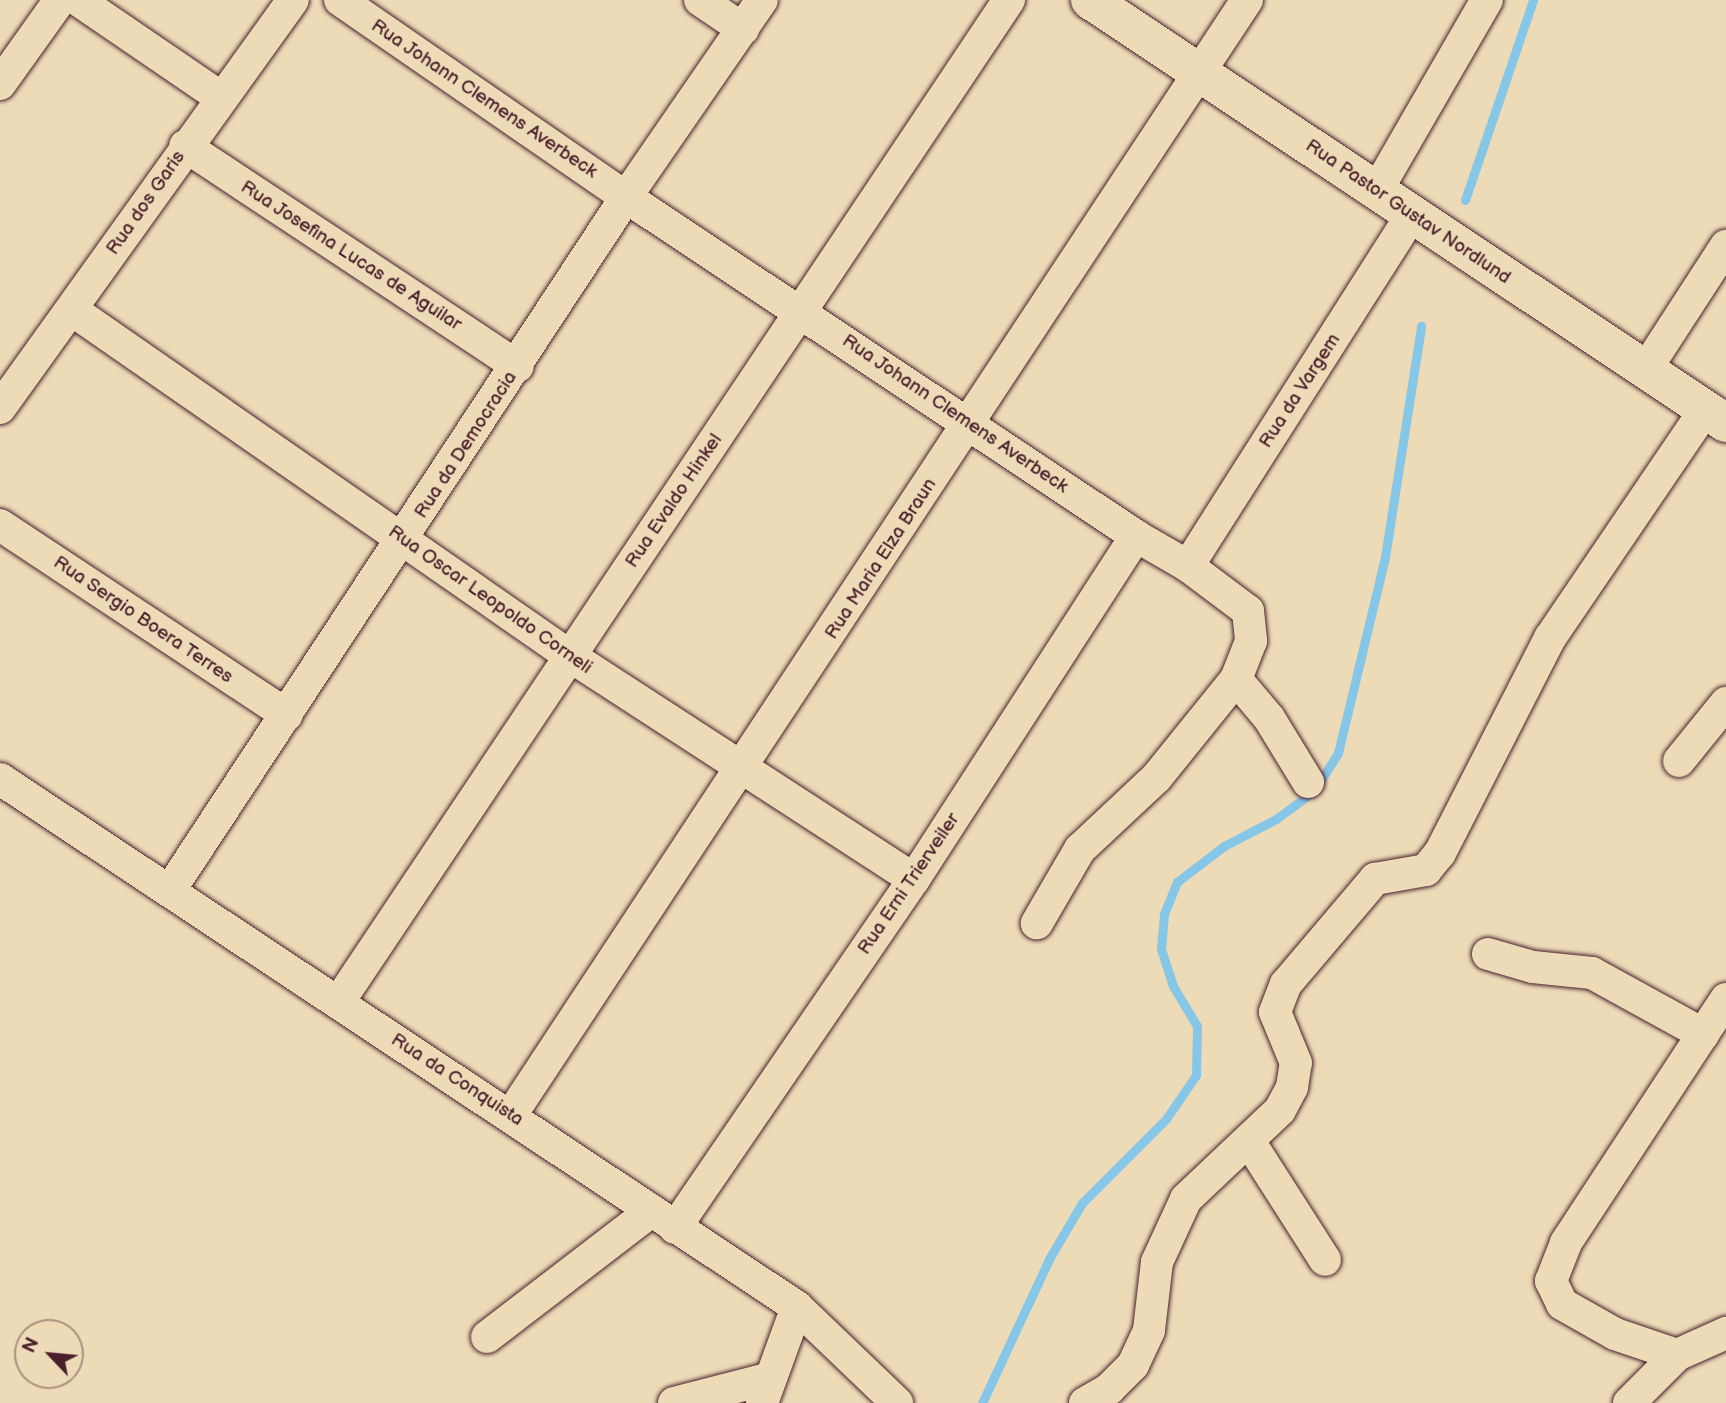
<!DOCTYPE html>
<style>
body{margin:0}
#map{position:relative;width:1726px;height:1403px;overflow:hidden;background:#eddbb8;font-family:"Balsamiq Sans",sans-serif}
div>[style]{position:absolute}
[style*='--x']{left:calc(var(--x)*1px);top:calc(var(--y)*1px);width:calc(var(--w)*1px);rotate:calc(var(--a)*1deg)}
.stream>*{height:9px;margin:-4.5px;padding:0 4.5px;transform-origin:4.5px;border-radius:4.5px;background:#86c6e7}
.roads{filter:drop-shadow(0 0 2px #4a1f2b) drop-shadow(0 0 2px #4a1f2b)}
.minor>*{height:32px;margin:-16px;padding:0 16px;transform-origin:16px;border-radius:16px;background:#eddbb8}
.tertiary>*{height:38px;margin:-19px;padding:0 19px;transform-origin:19px;border-radius:19px;background:#eddbb8}
span{translate:-50% -50%;white-space:nowrap;text-align:center;line-height:1.15;-webkit-text-stroke:5px #eddbb8;paint-order:stroke}
.street-label{font-size:19px;color:#4a1f2b}
.north{position:absolute;left:14px;top:1319px;width:70px;height:70px;box-sizing:border-box;background:#eddbb8;border:2px solid #ac9080;border-radius:50%;rotate:296deg;font-size:19px;font-weight:700;line-height:28px;text-align:center;color:#4a1f2b}
.north::after{content:'';display:block;margin:auto;width:24px;height:32px;background:#4a1f2b;clip-path:polygon(50% 0,100% 100%,50% 72%,0 100%)}
</style>
<div id="map">
<div class="stream">
<i style="--x:1465;--y:200;--w:211;--a:-71.2"></i>
<i style="--x:982;--y:1403;--w:159;--a:-65"></i>
<i style="--x:1049;--y:1259;--w:65;--a:-59.5"></i>
<i style="--x:1082;--y:1203;--w:119;--a:-45"></i>
<i style="--x:1166;--y:1119;--w:53;--a:-55.7"></i>
<i style="--x:1196;--y:1075;--w:49;--a:-88.8"></i>
<i style="--x:1197;--y:1026;--w:47;--a:-121"></i>
<i style="--x:1173;--y:986;--w:39;--a:-108"></i>
<i style="--x:1161;--y:949;--w:35;--a:-85"></i>
<i style="--x:1164;--y:914;--w:35;--a:-68"></i>
<i style="--x:1177;--y:882;--w:59;--a:-37.5"></i>
<i style="--x:1224;--y:846;--w:59;--a:-27.4"></i>
<i style="--x:1276;--y:819;--w:47;--a:-36.4"></i>
<i style="--x:1314;--y:791;--w:45;--a:-57.7"></i>
<i style="--x:1338;--y:753;--w:202;--a:-76.5"></i>
<i style="--x:1385;--y:557;--w:234;--a:-81.1"></i>
</div>
<div class="roads">
<div class="minor">
<i style="--x:78;--y:0;--w:172;--a:34.3"></i>
<i style="--x:340;--y:0;--w:347;--a:34.6"></i>
<i style="--x:626;--y:197;--w:612;--a:33.61"></i>
<i style="--x:1136;--y:536;--w:60;--a:30"></i>
<i style="--x:1188;--y:566;--w:75;--a:36.9"></i>
<i style="--x:1248;--y:611;--w:30;--a:84"></i>
<i style="--x:1251;--y:641;--w:41;--a:111.5"></i>
<i style="--x:1236;--y:679;--w:127;--a:128.9"></i>
<i style="--x:1156;--y:778;--w:104;--a:136.9"></i>
<i style="--x:1080;--y:849;--w:86;--a:120.2"></i>
<i style="--x:700;--y:0;--w:52;--a:34"></i>
<i style="--x:0;--y:84;--w:103;--a:-54.5"></i>
<i style="--x:185;--y:146;--w:399;--a:33.5"></i>
<i style="--x:1376;--y:192;--w:222;--a:-60"></i>
<i style="--x:72;--y:310;--w:606;--a:34.79"></i>
<i style="--x:570;--y:656;--w:410;--a:33"></i>
<i style="--x:1646;--y:369;--w:147;--a:-57"></i>
<i style="--x:0;--y:408;--w:502;--a:-54.32"></i>
<i style="--x:0;--y:525;--w:344;--a:33.5"></i>
<i style="--x:1188;--y:566;--w:416;--a:-57.5"></i>
<i style="--x:1236;--y:679;--w:51;--a:49.8"></i>
<i style="--x:1269;--y:718;--w:75;--a:58.6"></i>
<i style="--x:1679;--y:761;--w:75;--a:-51"></i>
<i style="--x:0;--y:779;--w:956;--a:33.52"></i>
<i style="--x:797;--y:1307;--w:139;--a:43.8"></i>
<i style="--x:170;--y:890;--w:830;--a:-56.65"></i>
<i style="--x:626;--y:197;--w:239;--a:-55.4"></i>
<i style="--x:1488;--y:954;--w:47;--a:16.1"></i>
<i style="--x:1533;--y:967;--w:59;--a:5.8"></i>
<i style="--x:1592;--y:973;--w:127;--a:28.8"></i>
<i style="--x:1726;--y:999;--w:292;--a:123.3"></i>
<i style="--x:1566;--y:1243;--w:41;--a:111.5"></i>
<i style="--x:1551;--y:1281;--w:25;--a:64"></i>
<i style="--x:1562;--y:1304;--w:61;--a:29.5"></i>
<i style="--x:1615;--y:1334;--w:65;--a:18.7"></i>
<i style="--x:1677;--y:1355;--w:54;--a:-24.2"></i>
<i style="--x:338;--y:1003;--w:1207;--a:-56.22"></i>
<i style="--x:511;--y:1115;--w:1336;--a:-56.57"></i>
<i style="--x:1249;--y:1141;--w:141;--a:57.4"></i>
<i style="--x:675;--y:1228;--w:423;--a:-55.6"></i>
<i style="--x:914;--y:879;--w:409;--a:-57.1"></i>
<i style="--x:487;--y:1337;--w:207;--a:-37.5"></i>
<i style="--x:674;--y:1403;--w:100;--a:-14.5"></i>
<i style="--x:762;--y:1403;--w:102;--a:-70"></i>
<i style="--x:1085;--y:1403;--w:28;--a:-30"></i>
<i style="--x:1109;--y:1389;--w:34;--a:-45"></i>
<i style="--x:1133;--y:1365;--w:38;--a:-65"></i>
<i style="--x:1149;--y:1330;--w:68;--a:-83.3"></i>
<i style="--x:1157;--y:1262;--w:69;--a:-65.3"></i>
<i style="--x:1186;--y:1199;--w:129;--a:-43.4"></i>
<i style="--x:1280;--y:1110;--w:26;--a:-62"></i>
<i style="--x:1292;--y:1087;--w:24;--a:-81"></i>
<i style="--x:1296;--y:1063;--w:55;--a:-112.4"></i>
<i style="--x:1275;--y:1012;--w:30;--a:-69"></i>
<i style="--x:1286;--y:984;--w:138;--a:-49.7"></i>
<i style="--x:1375;--y:879;--w:52;--a:-10"></i>
<i style="--x:1426;--y:870;--w:22;--a:-51"></i>
<i style="--x:1440;--y:853;--w:242;--a:-62.9"></i>
<i style="--x:1550;--y:638;--w:276;--a:-55.8"></i>
<i style="--x:1629;--y:1403;--w:68;--a:-45"></i>
</div>
<div class="tertiary">
<i style="--x:1090;--y:0;--w:764;--a:33.63"></i>
</div>
</div>
<div class="street-label">
<span style="left:484px;top:99px;rotate:34deg">Rua Johann Clemens Averbeck</span>
<span style="left:146px;top:203px;rotate:-55deg">Rua dos Garis</span>
<span style="left:1408px;top:212px;rotate:34deg">Rua Pastor Gustav Nordlund</span>
<span style="left:351px;top:256px;rotate:33deg">Rua Josefina Lucas de Aguilar</span>
<span style="left:1300px;top:391px;rotate:-57deg">Rua da Vargem</span>
<span style="left:955px;top:414px;rotate:34deg">Rua Johann Clemens Averbeck</span>
<span style="left:466px;top:445px;rotate:-57deg">Rua da Democracia</span>
<span style="left:674px;top:501px;rotate:-56deg">Rua Evaldo Hinkel</span>
<span style="left:881px;top:559px;rotate:-57deg">Rua Maria Elza Braun</span>
<span style="left:490px;top:600px;rotate:35deg">Rua Oscar Leopoldo Corneli</span>
<span style="left:143px;top:620px;rotate:34deg">Rua Sergio Boera Terres</span>
<span style="left:909px;top:884px;rotate:-56deg">Rua Erni Trierveiler</span>
<span style="left:457px;top:1080px;rotate:33deg">Rua da Conquista</span>
</div>
<div class="north">N</div>
</div>
